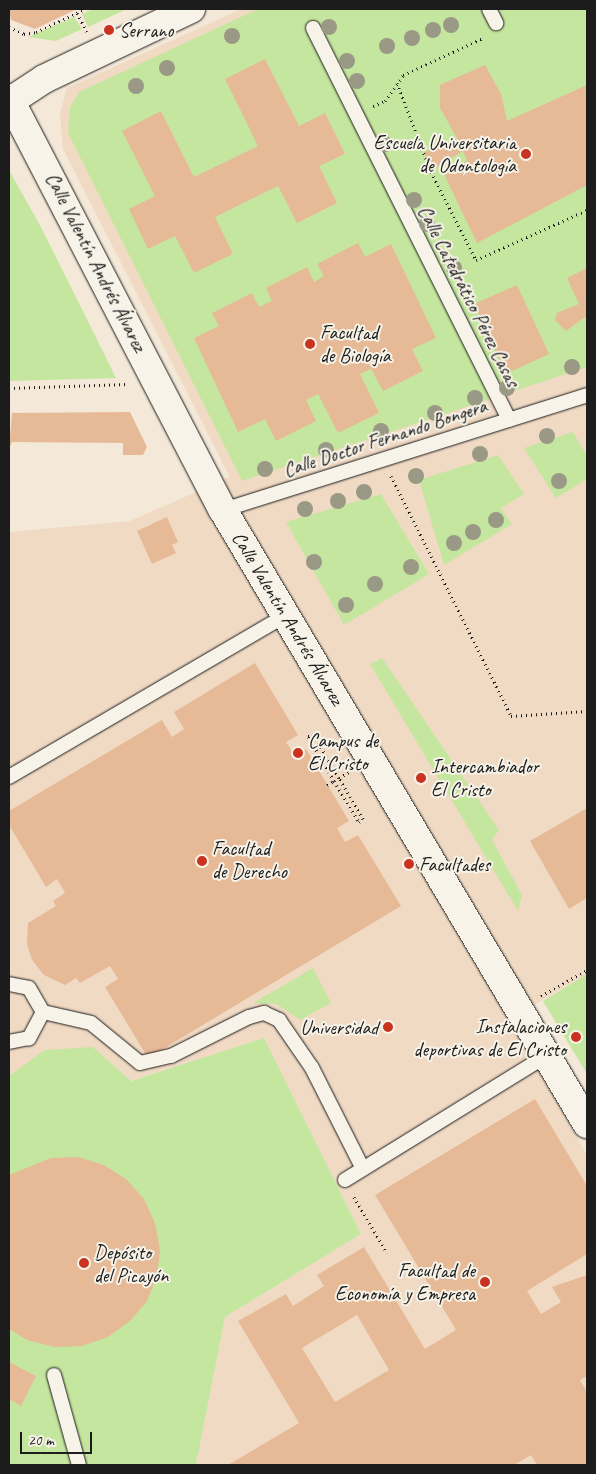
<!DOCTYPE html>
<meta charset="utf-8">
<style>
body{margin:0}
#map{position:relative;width:596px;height:1474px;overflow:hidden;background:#f4e8d8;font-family:Caveat,sans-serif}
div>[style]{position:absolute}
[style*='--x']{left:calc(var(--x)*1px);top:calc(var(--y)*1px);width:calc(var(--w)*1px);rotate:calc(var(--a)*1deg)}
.built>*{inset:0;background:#f0dac4}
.green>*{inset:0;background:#c5e69f}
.building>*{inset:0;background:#e7ba97}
.path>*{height:3px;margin-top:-1.5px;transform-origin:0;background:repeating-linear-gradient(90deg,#1c1c1c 0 1px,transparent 0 5px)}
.roads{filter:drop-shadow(0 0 1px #1c1c1c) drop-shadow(0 0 1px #1c1c1c)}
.lane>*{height:14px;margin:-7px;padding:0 7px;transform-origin:7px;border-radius:7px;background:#f7f3e8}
.street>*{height:28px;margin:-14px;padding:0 14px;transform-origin:14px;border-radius:14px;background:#f7f3e8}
.trees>*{width:16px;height:16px;margin:-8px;border-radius:50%;background:#999986}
.dots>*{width:14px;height:14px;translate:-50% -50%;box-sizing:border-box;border:2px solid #f7f3e8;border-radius:50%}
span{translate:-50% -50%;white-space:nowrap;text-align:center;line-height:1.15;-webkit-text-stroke:4px #f7f3e8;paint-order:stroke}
.poi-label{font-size:20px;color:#1c1c1c}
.left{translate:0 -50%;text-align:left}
.right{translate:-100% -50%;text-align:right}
.street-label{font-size:20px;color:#1c1c1c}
.frame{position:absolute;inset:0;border:10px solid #1c1c1c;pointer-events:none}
.scale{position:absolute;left:20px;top:1432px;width:72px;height:22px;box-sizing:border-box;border:2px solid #1c1c1c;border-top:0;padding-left:6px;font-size:15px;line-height:18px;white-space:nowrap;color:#1c1c1c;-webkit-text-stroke:4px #f7f3e8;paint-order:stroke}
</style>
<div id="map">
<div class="built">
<i style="clip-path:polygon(241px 9px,587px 9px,587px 974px,510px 1019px,587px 1155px,587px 1465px,196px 1465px,225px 1317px,361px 1234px,264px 1038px,130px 1081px,93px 1047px,9px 1076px,9px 532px,130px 521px,230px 477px,63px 149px,60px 114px,67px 88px)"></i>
</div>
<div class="green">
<i style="clip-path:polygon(93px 9px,127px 9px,88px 27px,82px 14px)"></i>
<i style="clip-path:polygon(258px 9px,587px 9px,587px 367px,242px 481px,68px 133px,70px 107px,79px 92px)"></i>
<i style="clip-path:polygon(74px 17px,82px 29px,56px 41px,28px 37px)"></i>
<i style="clip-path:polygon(9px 170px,42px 229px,116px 378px,9px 381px)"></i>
<i style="clip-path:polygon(573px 432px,587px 456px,587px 479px,556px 498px,524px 448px)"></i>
<i style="clip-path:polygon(498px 455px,524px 494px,501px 508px,512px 524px,444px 565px,419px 480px)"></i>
<i style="clip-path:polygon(381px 494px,429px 574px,344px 625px,286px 522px)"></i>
<i style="clip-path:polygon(382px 658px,499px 830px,492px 840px,522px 895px,518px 911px,370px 664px)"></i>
<i style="clip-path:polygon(313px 968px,331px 1003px,300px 1020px,277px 1004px,253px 1003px)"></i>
<i style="clip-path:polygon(587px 974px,587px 1074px,543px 1001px)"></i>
<i style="clip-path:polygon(264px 1038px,361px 1234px,225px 1317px,196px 1465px,9px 1465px,9px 1076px,45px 1050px,93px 1047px,131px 1081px)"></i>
</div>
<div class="building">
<i style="clip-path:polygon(9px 9px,77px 9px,35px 29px,11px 20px)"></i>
<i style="clip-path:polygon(265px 59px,299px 126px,325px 113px,345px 154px,319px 166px,337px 203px,297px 223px,278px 186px,215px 217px,233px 254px,194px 273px,175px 236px,148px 249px,129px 209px,155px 196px,122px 131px,161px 111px,194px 177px,258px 146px,225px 79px)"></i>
<i style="clip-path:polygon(485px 65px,501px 94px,507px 121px,587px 85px,587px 185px,477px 243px,443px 172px,467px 161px,463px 151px,432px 170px,424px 152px,458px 140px,440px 108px,440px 85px)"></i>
<i style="clip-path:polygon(358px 243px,365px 257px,391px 244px,436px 338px,412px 349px,423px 371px,383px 391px,371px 369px,360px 374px,379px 413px,338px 433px,318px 394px,306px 400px,316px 421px,276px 441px,265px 419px,238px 432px,194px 338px,219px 326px,212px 313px,252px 293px,259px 307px,272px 301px,266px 288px,307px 267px,314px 282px,324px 276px,317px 264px)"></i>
<i style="clip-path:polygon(587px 268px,587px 323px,585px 317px,566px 331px,555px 320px,557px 313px,579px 304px,567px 278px)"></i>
<i style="clip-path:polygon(517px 285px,549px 354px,506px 374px,474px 304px)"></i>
<i style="clip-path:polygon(130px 412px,147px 447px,143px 455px,123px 455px,123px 443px,12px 442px,9px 449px,12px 413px)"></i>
<i style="clip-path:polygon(167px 517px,178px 542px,172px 545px,176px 553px,152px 564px,137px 531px)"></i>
<i style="clip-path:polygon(255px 663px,298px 735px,286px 742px,295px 756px,306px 749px,349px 821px,337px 828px,345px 842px,358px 835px,401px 906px,148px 1058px,105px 987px,118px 979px,110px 966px,80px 983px,76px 978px,65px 985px,44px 975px,32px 960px,27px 944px,28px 923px,56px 906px,53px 901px,65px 893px,57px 879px,46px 887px,9px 825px,9px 811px,162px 720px,172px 737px,184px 729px,174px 712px)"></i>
<i style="clip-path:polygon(587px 808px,587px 898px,569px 909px,530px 841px)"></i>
<i style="clip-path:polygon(evenodd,535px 1099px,587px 1186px,587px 1254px,527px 1291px,541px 1314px,561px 1302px,552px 1287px,587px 1275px,587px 1376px,580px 1380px,587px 1392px,587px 1465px,537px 1465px,531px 1455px,514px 1465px,228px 1465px,299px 1423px,238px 1321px,286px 1294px,293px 1306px,324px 1286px,317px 1275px,364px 1247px,425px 1349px,456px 1330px,375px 1195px,535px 1099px,357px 1315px,389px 1370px,335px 1402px,302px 1348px,357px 1315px)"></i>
<i style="clip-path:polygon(78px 1157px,104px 1165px,126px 1179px,144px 1199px,155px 1223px,160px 1250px,157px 1276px,147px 1301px,130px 1321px,108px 1337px,82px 1346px,54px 1347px,27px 1340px,9px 1329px,9px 1175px,51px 1158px)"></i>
<i style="clip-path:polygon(9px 1362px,36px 1376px,21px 1406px,9px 1399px)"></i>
</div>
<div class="path">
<i style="--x:77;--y:13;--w:21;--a:62"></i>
<i style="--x:9;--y:27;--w:17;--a:25"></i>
<i style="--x:24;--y:34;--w:12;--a:-9"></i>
<i style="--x:36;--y:32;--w:54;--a:-25.1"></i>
<i style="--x:397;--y:83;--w:95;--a:69.1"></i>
<i style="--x:431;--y:172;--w:99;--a:62.9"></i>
<i style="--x:476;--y:260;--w:122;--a:-24.2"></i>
<i style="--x:373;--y:106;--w:13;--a:-23"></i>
<i style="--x:385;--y:101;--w:32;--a:-55"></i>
<i style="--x:403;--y:75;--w:88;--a:-24.8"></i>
<i style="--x:9;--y:388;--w:119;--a:-1.9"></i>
<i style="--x:391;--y:476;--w:268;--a:63.4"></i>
<i style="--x:511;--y:716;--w:76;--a:-3.8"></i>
<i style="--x:334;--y:781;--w:52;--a:-120"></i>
<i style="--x:308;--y:736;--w:5;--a:-22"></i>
<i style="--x:313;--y:734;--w:51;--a:59.4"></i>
<i style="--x:339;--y:778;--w:12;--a:-31"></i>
<i style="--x:327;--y:785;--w:8;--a:-30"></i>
<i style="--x:334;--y:781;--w:48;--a:58.6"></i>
<i style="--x:359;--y:822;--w:5;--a:-37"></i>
<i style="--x:363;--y:819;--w:48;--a:-120.3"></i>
<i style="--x:541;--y:996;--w:53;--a:-29.5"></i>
<i style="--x:354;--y:1197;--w:65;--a:59.5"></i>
</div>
<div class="roads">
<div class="lane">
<i style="--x:489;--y:9;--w:16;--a:63"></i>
<i style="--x:313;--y:28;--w:438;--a:63.4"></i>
<i style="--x:223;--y:510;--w:382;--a:-17.5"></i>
<i style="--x:9;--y:777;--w:321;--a:-30.3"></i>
<i style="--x:9;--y:984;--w:20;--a:11"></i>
<i style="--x:29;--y:988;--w:28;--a:60"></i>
<i style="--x:43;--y:1012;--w:30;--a:118"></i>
<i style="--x:29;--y:1038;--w:20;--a:169"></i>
<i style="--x:43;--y:1012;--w:49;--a:12.9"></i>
<i style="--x:91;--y:1023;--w:63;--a:39.2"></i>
<i style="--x:140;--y:1063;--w:32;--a:-13"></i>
<i style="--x:171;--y:1056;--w:87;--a:-26.6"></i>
<i style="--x:249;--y:1017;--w:16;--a:-15"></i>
<i style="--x:264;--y:1013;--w:17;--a:25"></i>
<i style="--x:279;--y:1020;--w:58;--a:55.5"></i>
<i style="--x:312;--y:1068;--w:113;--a:63.2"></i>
<i style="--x:345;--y:1180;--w:238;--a:-31.7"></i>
<i style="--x:54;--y:1375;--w:93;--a:74.5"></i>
</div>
<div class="street">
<i style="--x:9;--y:98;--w:464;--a:62.6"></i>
<i style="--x:223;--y:510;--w:714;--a:59.34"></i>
<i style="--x:9;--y:102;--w:42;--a:-33.3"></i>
<i style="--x:44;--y:79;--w:163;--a:-25.5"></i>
</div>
</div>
<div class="trees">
<i style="left:451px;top:25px"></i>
<i style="left:329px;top:27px"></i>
<i style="left:433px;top:30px"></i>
<i style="left:232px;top:36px"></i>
<i style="left:412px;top:38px"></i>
<i style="left:387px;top:46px"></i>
<i style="left:347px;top:61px"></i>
<i style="left:167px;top:68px"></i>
<i style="left:357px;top:81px"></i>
<i style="left:136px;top:86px"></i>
<i style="left:385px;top:144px"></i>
<i style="left:414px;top:200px"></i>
<i style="left:427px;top:224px"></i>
<i style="left:454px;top:268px"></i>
<i style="left:572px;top:367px"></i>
<i style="left:507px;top:388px"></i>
<i style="left:475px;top:398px"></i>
<i style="left:435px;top:413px"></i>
<i style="left:381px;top:431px"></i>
<i style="left:547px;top:436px"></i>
<i style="left:326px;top:450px"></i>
<i style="left:480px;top:454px"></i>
<i style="left:265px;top:469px"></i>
<i style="left:416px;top:476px"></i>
<i style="left:559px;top:481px"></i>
<i style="left:364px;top:492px"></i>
<i style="left:338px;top:501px"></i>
<i style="left:305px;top:509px"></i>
<i style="left:496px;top:520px"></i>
<i style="left:473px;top:532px"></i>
<i style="left:454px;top:543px"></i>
<i style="left:314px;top:562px"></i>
<i style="left:411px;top:567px"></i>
<i style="left:375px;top:584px"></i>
<i style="left:346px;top:605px"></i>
</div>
<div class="dots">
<i style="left:109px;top:30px;background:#c8321e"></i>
<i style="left:526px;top:154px;background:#c8321e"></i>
<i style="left:310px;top:344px;background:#c8321e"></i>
<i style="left:298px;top:753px;background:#c8321e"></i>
<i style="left:421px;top:778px;background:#c8321e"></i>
<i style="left:202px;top:861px;background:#c8321e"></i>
<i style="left:409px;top:864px;background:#c8321e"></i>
<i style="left:388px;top:1027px;background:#c8321e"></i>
<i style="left:576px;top:1037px;background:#c8321e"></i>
<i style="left:84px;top:1263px;background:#c8321e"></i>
<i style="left:485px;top:1282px;background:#c8321e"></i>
</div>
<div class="poi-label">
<span class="left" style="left:119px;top:30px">Serrano</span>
<span class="right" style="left:516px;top:154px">Escuela Universitaria<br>de Odontología</span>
<span class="left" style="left:320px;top:344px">Facultad<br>de Biología</span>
<span class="left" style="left:308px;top:752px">Campus de<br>El Cristo</span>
<span class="left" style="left:431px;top:778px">Intercambiador<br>El Cristo</span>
<span class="left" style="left:212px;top:860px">Facultad<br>de Derecho</span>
<span class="left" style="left:419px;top:864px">Facultades</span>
<span class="right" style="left:566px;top:1038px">Instalaciones<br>deportivas de El Cristo</span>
<span class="right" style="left:378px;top:1027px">Universidad</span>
<span class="left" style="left:94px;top:1264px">Depósito<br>del Picayón</span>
<span class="right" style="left:475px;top:1282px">Facultad de<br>Economía y Empresa</span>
</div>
<div class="street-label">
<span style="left:96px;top:262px;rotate:63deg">Calle Valentín Andrés Álvarez</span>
<span style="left:469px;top:296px;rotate:63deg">Calle Catedrático Pérez Casas</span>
<span style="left:385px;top:438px;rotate:-18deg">Calle Doctor Fernando Bongera</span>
<span style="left:288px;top:618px;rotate:59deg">Calle Valentín Andrés Álvarez</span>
</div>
<div class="frame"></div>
<div class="scale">20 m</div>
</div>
